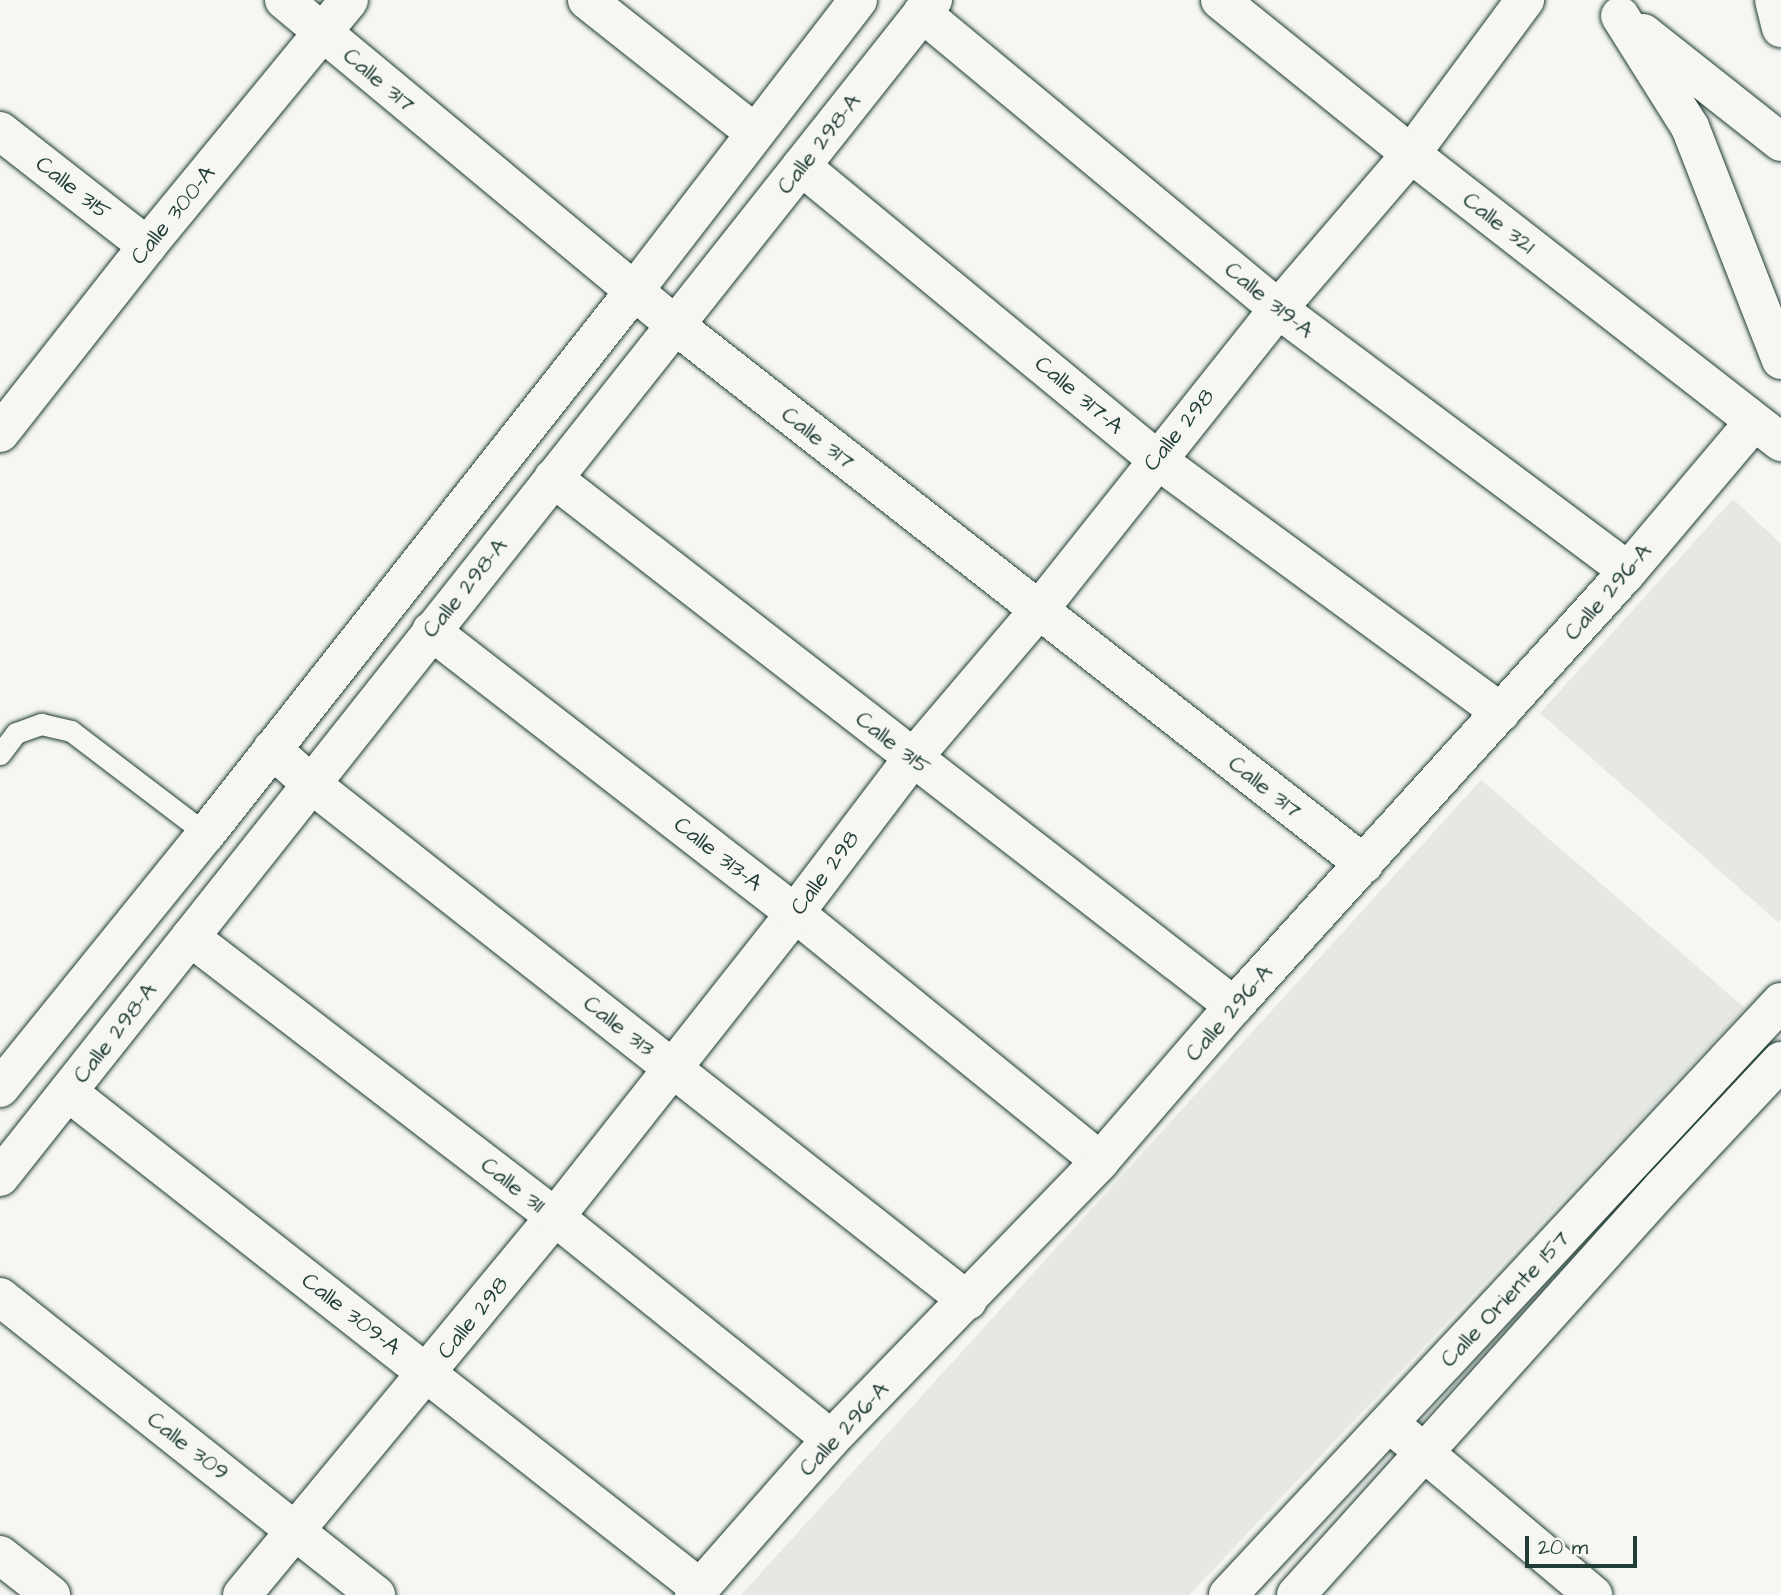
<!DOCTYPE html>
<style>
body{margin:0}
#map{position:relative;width:1781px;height:1595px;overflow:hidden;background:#f6f6f2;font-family:"Architects Daughter",sans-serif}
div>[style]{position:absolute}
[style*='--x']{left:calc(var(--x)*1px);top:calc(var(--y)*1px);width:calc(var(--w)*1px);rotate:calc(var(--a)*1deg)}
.built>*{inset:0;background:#e6e8e4}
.roads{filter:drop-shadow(0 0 2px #1f3d34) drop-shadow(0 0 2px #1f3d34)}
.lane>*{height:21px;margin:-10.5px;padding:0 10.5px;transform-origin:10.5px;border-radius:10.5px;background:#f6f6f2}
.street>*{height:38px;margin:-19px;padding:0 19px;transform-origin:19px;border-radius:19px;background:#f6f6f2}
.secondary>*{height:38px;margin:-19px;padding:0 19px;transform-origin:19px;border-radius:19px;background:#f6f6f2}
.primary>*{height:38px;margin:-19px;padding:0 19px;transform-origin:19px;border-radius:19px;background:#f6f6f2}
span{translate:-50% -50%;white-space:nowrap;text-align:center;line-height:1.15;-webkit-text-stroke:7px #f6f6f2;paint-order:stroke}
.street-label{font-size:23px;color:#1f3d34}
.scale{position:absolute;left:1525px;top:1536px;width:112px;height:32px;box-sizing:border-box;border:4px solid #1f3d34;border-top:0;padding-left:9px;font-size:21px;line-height:24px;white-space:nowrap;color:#1f3d34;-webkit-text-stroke:5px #f6f6f2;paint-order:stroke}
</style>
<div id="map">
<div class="built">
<i style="clip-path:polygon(1733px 499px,1781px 544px,1781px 919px,1778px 922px,1540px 713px)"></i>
<i style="clip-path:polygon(1481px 780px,1745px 1008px,1189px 1595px,741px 1595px)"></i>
</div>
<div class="roads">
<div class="lane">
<i style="--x:0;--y:754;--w:26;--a:-53"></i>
<i style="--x:16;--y:733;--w:27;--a:-20"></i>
<i style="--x:41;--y:724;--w:31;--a:13"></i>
<i style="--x:71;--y:731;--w:170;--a:37.3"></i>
</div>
<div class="street">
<i style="--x:284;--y:0;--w:508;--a:39.73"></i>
<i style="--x:675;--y:325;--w:875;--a:38.04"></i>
<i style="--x:587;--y:0;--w:214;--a:38.4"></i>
<i style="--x:922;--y:13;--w:463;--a:39.7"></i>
<i style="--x:1278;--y:309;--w:437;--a:36.8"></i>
<i style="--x:0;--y:131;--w:187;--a:38"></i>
<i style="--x:801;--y:166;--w:460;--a:39.5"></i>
<i style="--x:1156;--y:459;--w:428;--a:36.3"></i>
<i style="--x:0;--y:433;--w:238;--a:-51.8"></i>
<i style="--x:147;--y:246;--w:318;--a:-50.6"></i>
<i style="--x:553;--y:478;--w:862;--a:37.79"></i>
<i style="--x:431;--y:631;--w:460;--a:37.8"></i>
<i style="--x:795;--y:913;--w:393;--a:39.1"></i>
<i style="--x:272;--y:749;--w:51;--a:41.8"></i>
<i style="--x:310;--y:783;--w:837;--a:38.21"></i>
<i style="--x:190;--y:937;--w:460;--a:37.5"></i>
<i style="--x:555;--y:1217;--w:354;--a:38.8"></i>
<i style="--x:68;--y:1092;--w:803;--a:38.13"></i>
<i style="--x:0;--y:1297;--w:480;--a:38.4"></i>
<i style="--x:1389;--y:1423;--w:267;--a:40.1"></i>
<i style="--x:0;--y:1555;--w:65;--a:38.1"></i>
<i style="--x:242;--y:1595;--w:491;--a:-50.4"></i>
<i style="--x:555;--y:1217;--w:387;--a:-51.7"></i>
<i style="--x:795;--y:913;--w:193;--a:-52.8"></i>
<i style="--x:912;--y:759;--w:194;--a:-49.6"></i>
<i style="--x:1038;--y:611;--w:386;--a:-51.5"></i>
<i style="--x:1278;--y:309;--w:204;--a:-49.4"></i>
<i style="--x:1411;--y:154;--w:192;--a:-53.5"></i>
<i style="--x:694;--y:1595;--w:208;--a:-48.7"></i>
<i style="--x:831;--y:1439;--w:387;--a:-45.9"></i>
<i style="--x:1100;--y:1161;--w:205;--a:-49.2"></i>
<i style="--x:1234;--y:1006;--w:587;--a:-47.83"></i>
<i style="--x:1628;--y:571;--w:195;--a:-49.8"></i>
</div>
<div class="secondary">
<i style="--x:1220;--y:0;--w:245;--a:38.9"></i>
<i style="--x:1411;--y:154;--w:469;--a:37.9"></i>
<i style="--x:0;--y:1088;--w:327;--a:-51"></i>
<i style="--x:206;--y:834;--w:691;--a:-51.75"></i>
<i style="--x:634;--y:291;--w:367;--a:-52.4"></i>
<i style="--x:0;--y:1177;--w:1502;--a:-51.6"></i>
<i style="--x:1228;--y:1595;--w:811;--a:-47"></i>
<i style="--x:1296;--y:1595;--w:547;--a:-48.04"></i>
<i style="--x:1662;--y:1188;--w:174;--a:-46.9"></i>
</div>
<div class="primary">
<i style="--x:1774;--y:0;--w:29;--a:76"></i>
<i style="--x:1620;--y:16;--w:131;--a:57.8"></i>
<i style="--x:1690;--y:127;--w:250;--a:68.7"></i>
<i style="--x:1643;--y:33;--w:176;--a:38.3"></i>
</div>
</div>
<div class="street-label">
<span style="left:379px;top:80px;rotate:40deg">Calle 317</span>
<span style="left:819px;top:144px;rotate:-52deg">Calle 298-A</span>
<span style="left:73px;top:188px;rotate:38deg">Calle 315</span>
<span style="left:173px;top:215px;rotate:-51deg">Calle 300-A</span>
<span style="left:1499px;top:223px;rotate:38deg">Calle 321</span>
<span style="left:1269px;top:300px;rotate:39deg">Calle 319-A</span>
<span style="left:1079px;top:395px;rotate:40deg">Calle 317-A</span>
<span style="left:1179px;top:430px;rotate:-51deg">Calle 298</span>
<span style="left:818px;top:438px;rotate:38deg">Calle 317</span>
<span style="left:465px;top:588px;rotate:-51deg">Calle 298-A</span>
<span style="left:1608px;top:592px;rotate:-49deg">Calle 296-A</span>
<span style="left:893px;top:743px;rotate:38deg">Calle 315</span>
<span style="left:1265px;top:787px;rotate:38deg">Calle 317</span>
<span style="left:718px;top:854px;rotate:38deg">Calle 313-A</span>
<span style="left:825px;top:873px;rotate:-53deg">Calle 298</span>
<span style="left:1229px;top:1013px;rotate:-49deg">Calle 296-A</span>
<span style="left:619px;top:1026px;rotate:38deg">Calle 313</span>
<span style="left:115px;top:1033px;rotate:-52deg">Calle 298-A</span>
<span style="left:513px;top:1185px;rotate:38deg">Calle 311</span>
<span style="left:1505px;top:1299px;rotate:-47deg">Calle Oriente 157</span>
<span style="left:351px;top:1314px;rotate:38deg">Calle 309-A</span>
<span style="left:473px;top:1318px;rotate:-51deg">Calle 298</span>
<span style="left:844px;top:1429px;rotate:-47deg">Calle 296-A</span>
<span style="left:188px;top:1446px;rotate:38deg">Calle 309</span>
</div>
<div class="scale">20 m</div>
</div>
